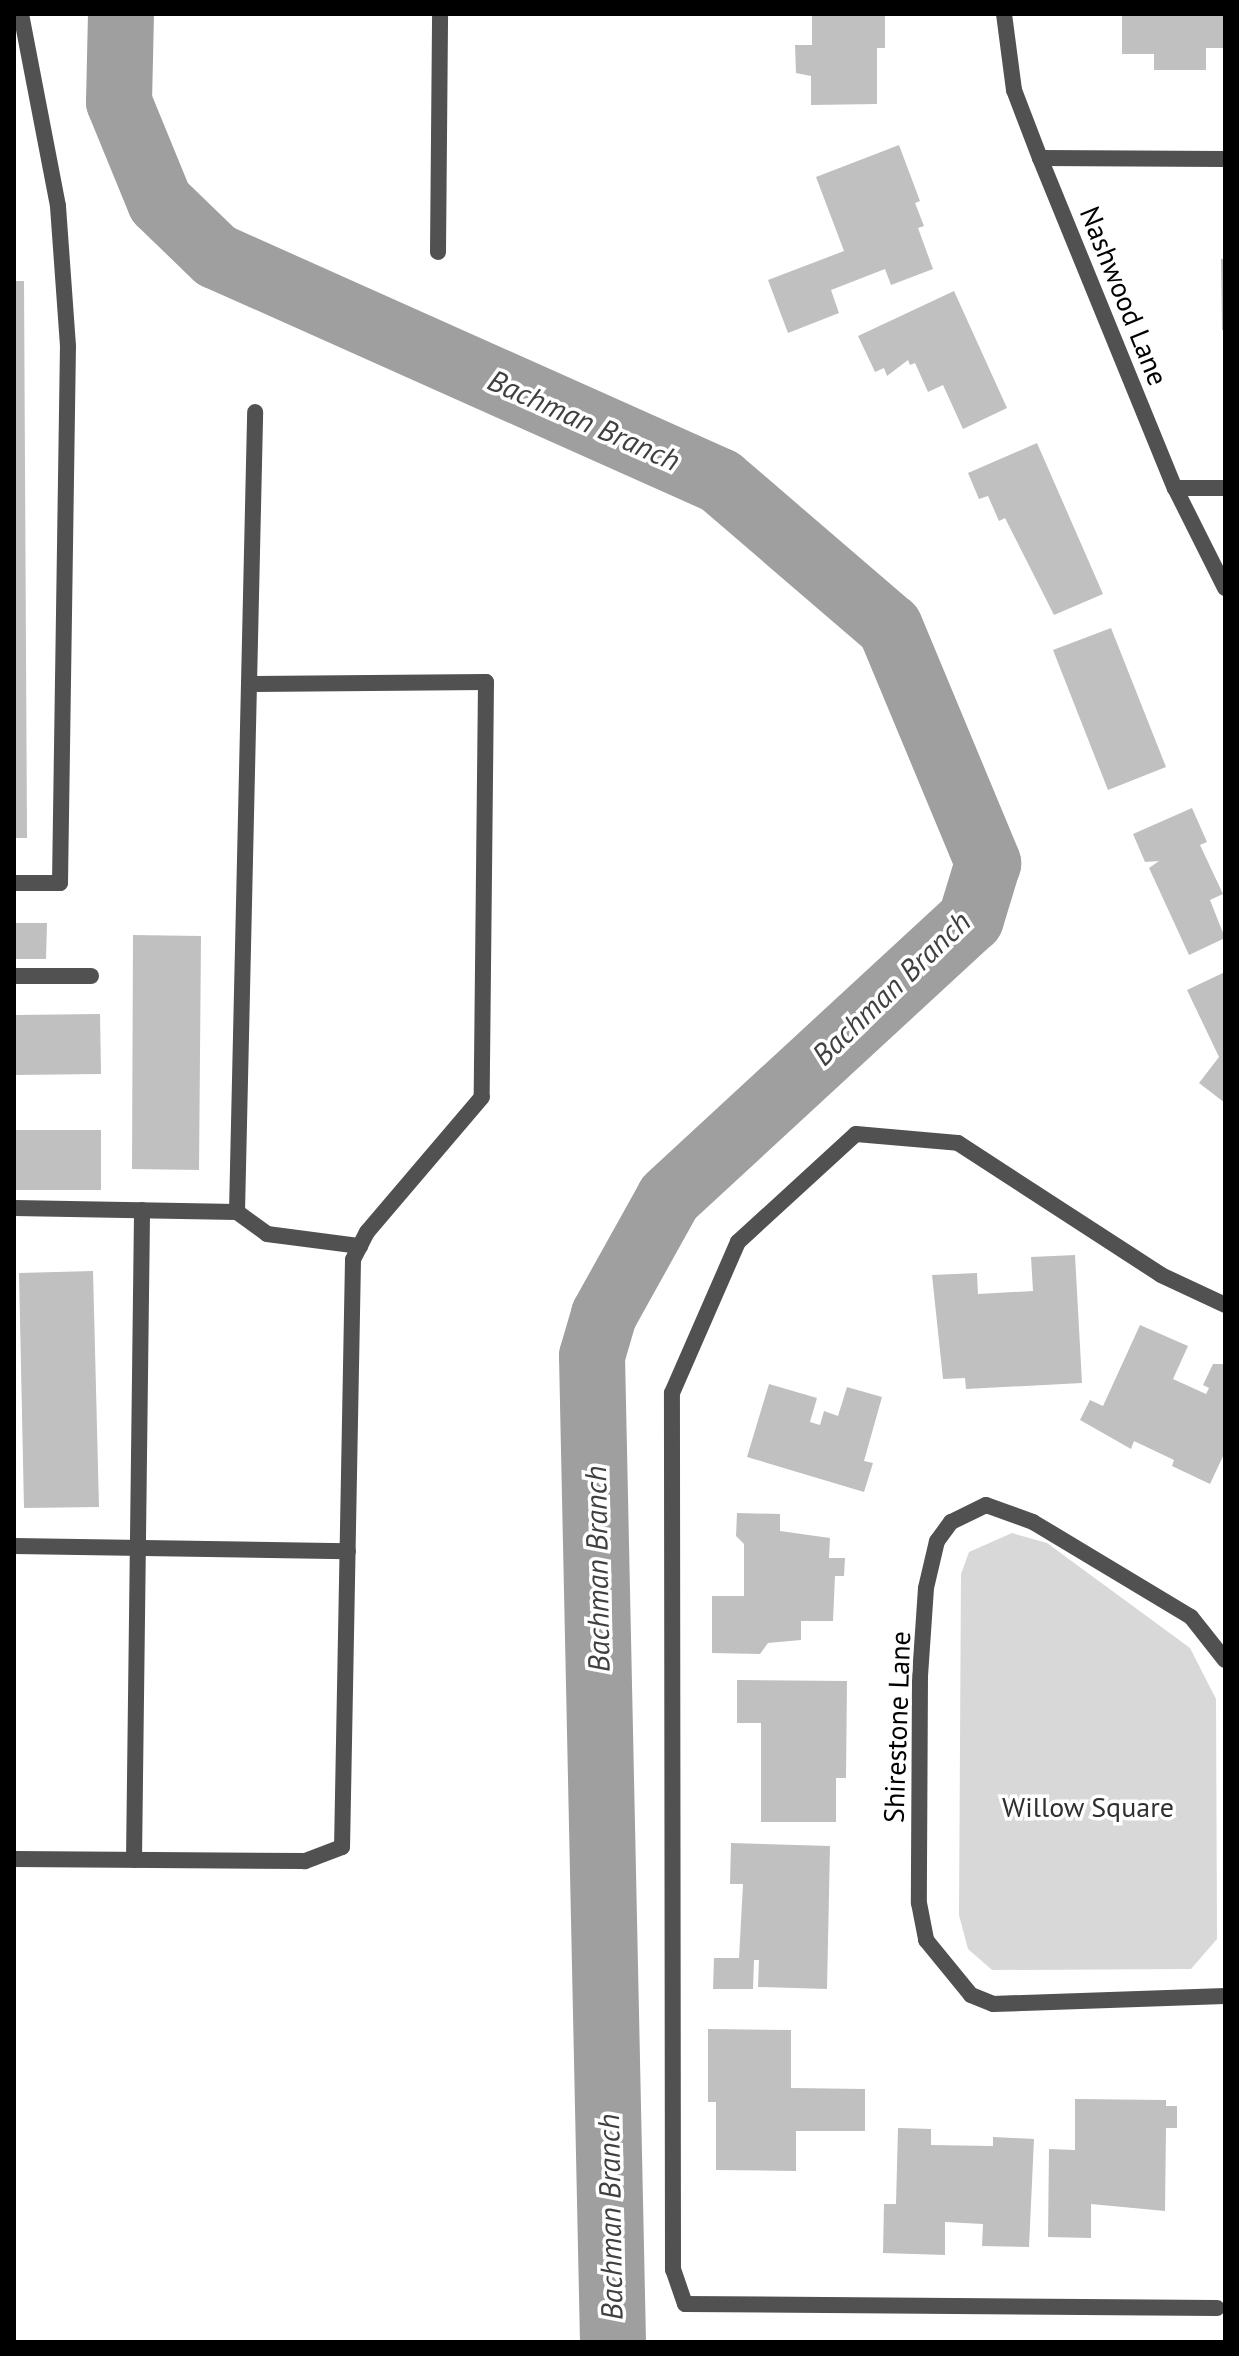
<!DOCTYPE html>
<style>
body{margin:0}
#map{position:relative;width:1239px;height:2356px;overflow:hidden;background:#fff;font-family:"PT Sans",sans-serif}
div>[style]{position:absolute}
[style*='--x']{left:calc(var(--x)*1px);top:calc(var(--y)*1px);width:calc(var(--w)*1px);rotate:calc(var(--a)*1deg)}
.green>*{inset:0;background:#d8d8d8}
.river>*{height:66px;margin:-33px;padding:0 33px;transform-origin:33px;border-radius:33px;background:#9f9f9f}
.building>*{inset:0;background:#c0c0c0}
.lane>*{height:16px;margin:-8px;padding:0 8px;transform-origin:8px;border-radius:8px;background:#515151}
.street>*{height:16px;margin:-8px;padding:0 8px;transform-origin:8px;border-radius:8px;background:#515151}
span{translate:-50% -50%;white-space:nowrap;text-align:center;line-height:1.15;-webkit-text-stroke:7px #fff;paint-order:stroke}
.street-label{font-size:28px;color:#000}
.park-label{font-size:28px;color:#2f2f2f}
.water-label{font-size:30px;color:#404040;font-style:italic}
.frame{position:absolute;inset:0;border:16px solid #000;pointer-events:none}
</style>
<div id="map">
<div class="green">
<i style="clip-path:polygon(1012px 1533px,1047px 1543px,1190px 1648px,1216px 1699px,1217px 1939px,1191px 1969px,992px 1970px,968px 1949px,959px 1915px,961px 1574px,969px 1552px)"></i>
</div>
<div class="river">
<i style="--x:121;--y:14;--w:88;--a:91.3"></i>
<i style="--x:119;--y:102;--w:108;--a:67.7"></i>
<i style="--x:160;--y:202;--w:78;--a:44"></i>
<i style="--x:216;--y:256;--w:552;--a:24.06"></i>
<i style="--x:720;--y:481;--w:224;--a:40.7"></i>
<i style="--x:890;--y:627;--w:256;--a:67.4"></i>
<i style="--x:988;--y:863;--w:59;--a:106.9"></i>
<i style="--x:971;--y:919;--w:411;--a:137.3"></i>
<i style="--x:669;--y:1198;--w:134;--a:119.1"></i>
<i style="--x:604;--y:1315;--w:43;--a:106.3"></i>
<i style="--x:592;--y:1356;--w:986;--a:88.78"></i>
</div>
<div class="building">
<i style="clip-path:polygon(812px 14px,885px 14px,885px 48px,877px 48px,877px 104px,811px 105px,811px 76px,796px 73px,795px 45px,812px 45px)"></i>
<i style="clip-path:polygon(1122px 14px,1225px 14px,1225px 48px,1206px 48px,1206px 70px,1154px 70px,1154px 54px,1122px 54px)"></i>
<i style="clip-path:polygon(899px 145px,920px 201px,915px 203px,924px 226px,918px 228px,933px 269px,891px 285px,885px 269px,831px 290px,839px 313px,788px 333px,768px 280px,844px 251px,816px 177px)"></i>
<i style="clip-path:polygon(1221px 259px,1225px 259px,1225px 330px,1222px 330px)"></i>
<i style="clip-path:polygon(14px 281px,24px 281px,27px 838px,14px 838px)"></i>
<i style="clip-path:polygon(954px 291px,1007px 408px,963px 429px,943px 385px,928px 392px,915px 363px,910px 365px,908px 360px,887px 376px,884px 368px,875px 372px,858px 336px)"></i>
<i style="clip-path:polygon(1037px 443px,1103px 594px,1054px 615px,1005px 518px,999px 521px,988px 496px,979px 499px,968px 473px)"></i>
<i style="clip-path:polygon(1111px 628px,1166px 767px,1108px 790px,1053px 650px)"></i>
<i style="clip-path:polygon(1192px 808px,1207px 842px,1200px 845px,1223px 894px,1210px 900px,1225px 938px,1189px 955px,1149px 868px,1159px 861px,1145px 862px,1133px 834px)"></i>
<i style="clip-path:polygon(14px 923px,47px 923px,46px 959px,14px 959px)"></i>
<i style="clip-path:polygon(133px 935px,201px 936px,199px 1170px,132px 1169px)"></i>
<i style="clip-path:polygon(1225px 972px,1225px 1103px,1199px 1083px,1219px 1057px,1187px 990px)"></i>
<i style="clip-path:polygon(100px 1014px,101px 1074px,14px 1075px,14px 1015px)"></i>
<i style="clip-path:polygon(14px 1130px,101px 1130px,101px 1190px,14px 1190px)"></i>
<i style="clip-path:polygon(1075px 1255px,1082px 1383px,966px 1389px,965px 1378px,943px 1379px,932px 1275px,977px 1273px,978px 1294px,1033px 1291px,1031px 1257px)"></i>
<i style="clip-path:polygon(93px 1271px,99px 1507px,24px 1508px,19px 1273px)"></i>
<i style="clip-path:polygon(1140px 1325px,1188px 1346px,1173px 1379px,1206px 1394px,1209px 1388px,1203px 1385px,1213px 1364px,1225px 1364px,1225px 1452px,1210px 1484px,1172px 1466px,1174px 1460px,1134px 1441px,1131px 1449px,1080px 1420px,1090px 1400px,1103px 1406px)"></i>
<i style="clip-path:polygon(769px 1384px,817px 1398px,810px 1422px,820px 1425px,824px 1411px,838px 1416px,847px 1387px,882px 1397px,864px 1461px,873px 1463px,864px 1492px,747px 1457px)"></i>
<i style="clip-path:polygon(737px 1513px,780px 1514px,780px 1531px,830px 1538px,829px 1558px,845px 1558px,844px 1576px,835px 1576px,833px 1621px,801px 1621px,801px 1640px,768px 1643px,760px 1654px,712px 1653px,712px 1596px,744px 1596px,744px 1544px,736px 1536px)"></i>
<i style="clip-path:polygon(737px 1680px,847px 1681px,846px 1778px,836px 1778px,836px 1822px,761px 1822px,761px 1723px,737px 1723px)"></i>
<i style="clip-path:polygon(731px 1843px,830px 1846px,827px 1989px,758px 1987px,759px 1960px,754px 1960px,753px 1989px,713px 1989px,714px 1958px,739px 1958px,743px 1884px,730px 1884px)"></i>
<i style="clip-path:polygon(708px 2029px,791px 2030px,791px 2088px,865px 2089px,865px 2131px,796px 2131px,796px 2171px,716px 2170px,716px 2102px,708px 2102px)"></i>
<i style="clip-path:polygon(1075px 2099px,1166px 2100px,1166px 2106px,1177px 2106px,1177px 2128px,1166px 2128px,1165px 2211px,1091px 2204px,1091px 2238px,1048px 2237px,1049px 2149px,1075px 2150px)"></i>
<i style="clip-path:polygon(898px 2128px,931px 2129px,931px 2145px,993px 2146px,993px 2137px,1034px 2139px,1029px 2247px,982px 2246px,983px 2224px,945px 2222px,945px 2255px,883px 2253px,884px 2204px,896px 2204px)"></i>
</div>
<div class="lane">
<i style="--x:1040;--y:158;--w:185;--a:0.3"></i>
<i style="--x:438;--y:252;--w:238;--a:-89.5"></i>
<i style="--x:249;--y:684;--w:272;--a:-88.7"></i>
<i style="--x:14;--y:883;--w:46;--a:0"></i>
<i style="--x:60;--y:883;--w:537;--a:-89.15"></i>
<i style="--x:68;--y:346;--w:140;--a:-94.1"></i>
<i style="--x:58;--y:206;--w:196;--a:-100.9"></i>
<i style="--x:14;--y:976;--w:77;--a:0"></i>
<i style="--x:14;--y:1208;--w:223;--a:1"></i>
<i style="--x:237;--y:1212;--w:528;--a:-88.7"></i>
<i style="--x:249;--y:684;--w:237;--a:-0.5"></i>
<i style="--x:486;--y:682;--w:415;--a:90.6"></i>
<i style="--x:482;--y:1097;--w:177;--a:130.4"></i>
<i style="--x:367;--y:1232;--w:31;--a:117"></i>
<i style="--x:353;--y:1260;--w:587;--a:91.07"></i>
<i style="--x:342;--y:1847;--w:40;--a:159"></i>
<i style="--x:305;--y:1861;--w:291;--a:-179.6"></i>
<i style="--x:237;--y:1212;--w:37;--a:36"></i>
<i style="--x:267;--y:1234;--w:94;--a:7.4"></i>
<i style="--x:14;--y:1546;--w:334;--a:0.9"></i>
<i style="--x:134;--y:1860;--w:650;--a:-89.29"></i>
<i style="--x:1217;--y:2308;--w:532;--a:-179.57"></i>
<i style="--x:685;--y:2304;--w:36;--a:-109"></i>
<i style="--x:673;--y:2270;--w:877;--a:-90.07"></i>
<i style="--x:672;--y:1393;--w:165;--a:-66.4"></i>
<i style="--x:738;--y:1242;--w:160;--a:-42.5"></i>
<i style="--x:856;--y:1134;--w:102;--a:5"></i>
<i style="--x:958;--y:1143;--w:242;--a:33"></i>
<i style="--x:1161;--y:1275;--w:71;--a:25.1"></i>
</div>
<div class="street">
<i style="--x:1004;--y:14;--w:77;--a:82.5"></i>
<i style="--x:1014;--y:90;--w:73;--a:69.1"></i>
<i style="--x:1040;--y:158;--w:357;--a:67.8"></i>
<i style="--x:1175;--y:488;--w:112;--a:63.4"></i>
<i style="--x:1175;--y:488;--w:50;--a:0"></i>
<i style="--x:1225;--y:1660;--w:55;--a:-128.3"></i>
<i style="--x:1191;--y:1617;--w:184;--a:-149"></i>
<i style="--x:1033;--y:1522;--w:50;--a:-160.1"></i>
<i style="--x:986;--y:1505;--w:39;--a:154"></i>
<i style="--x:951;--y:1522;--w:24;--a:126"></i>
<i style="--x:937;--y:1541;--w:48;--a:103.2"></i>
<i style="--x:926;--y:1588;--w:88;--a:93.9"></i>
<i style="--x:920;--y:1676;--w:227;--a:90.3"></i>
<i style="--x:919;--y:1903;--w:38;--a:79"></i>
<i style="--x:926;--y:1940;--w:71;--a:50.7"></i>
<i style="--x:971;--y:1995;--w:24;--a:22"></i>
<i style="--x:993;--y:2004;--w:232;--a:-2"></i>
</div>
<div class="street-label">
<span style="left:1124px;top:296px;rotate:68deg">Nashwood Lane</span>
<span style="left:897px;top:1727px;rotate:-88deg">Shirestone Lane</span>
</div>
<div class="park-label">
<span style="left:1088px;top:1807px">Willow Square</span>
</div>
<div class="water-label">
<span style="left:584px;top:420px;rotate:24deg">Bachman Branch</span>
<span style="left:891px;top:988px;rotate:-44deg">Bachman Branch</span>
<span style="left:597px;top:1569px;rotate:-91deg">Bachman Branch</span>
<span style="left:610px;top:2217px;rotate:-91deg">Bachman Branch</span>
</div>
<div class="frame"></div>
</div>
